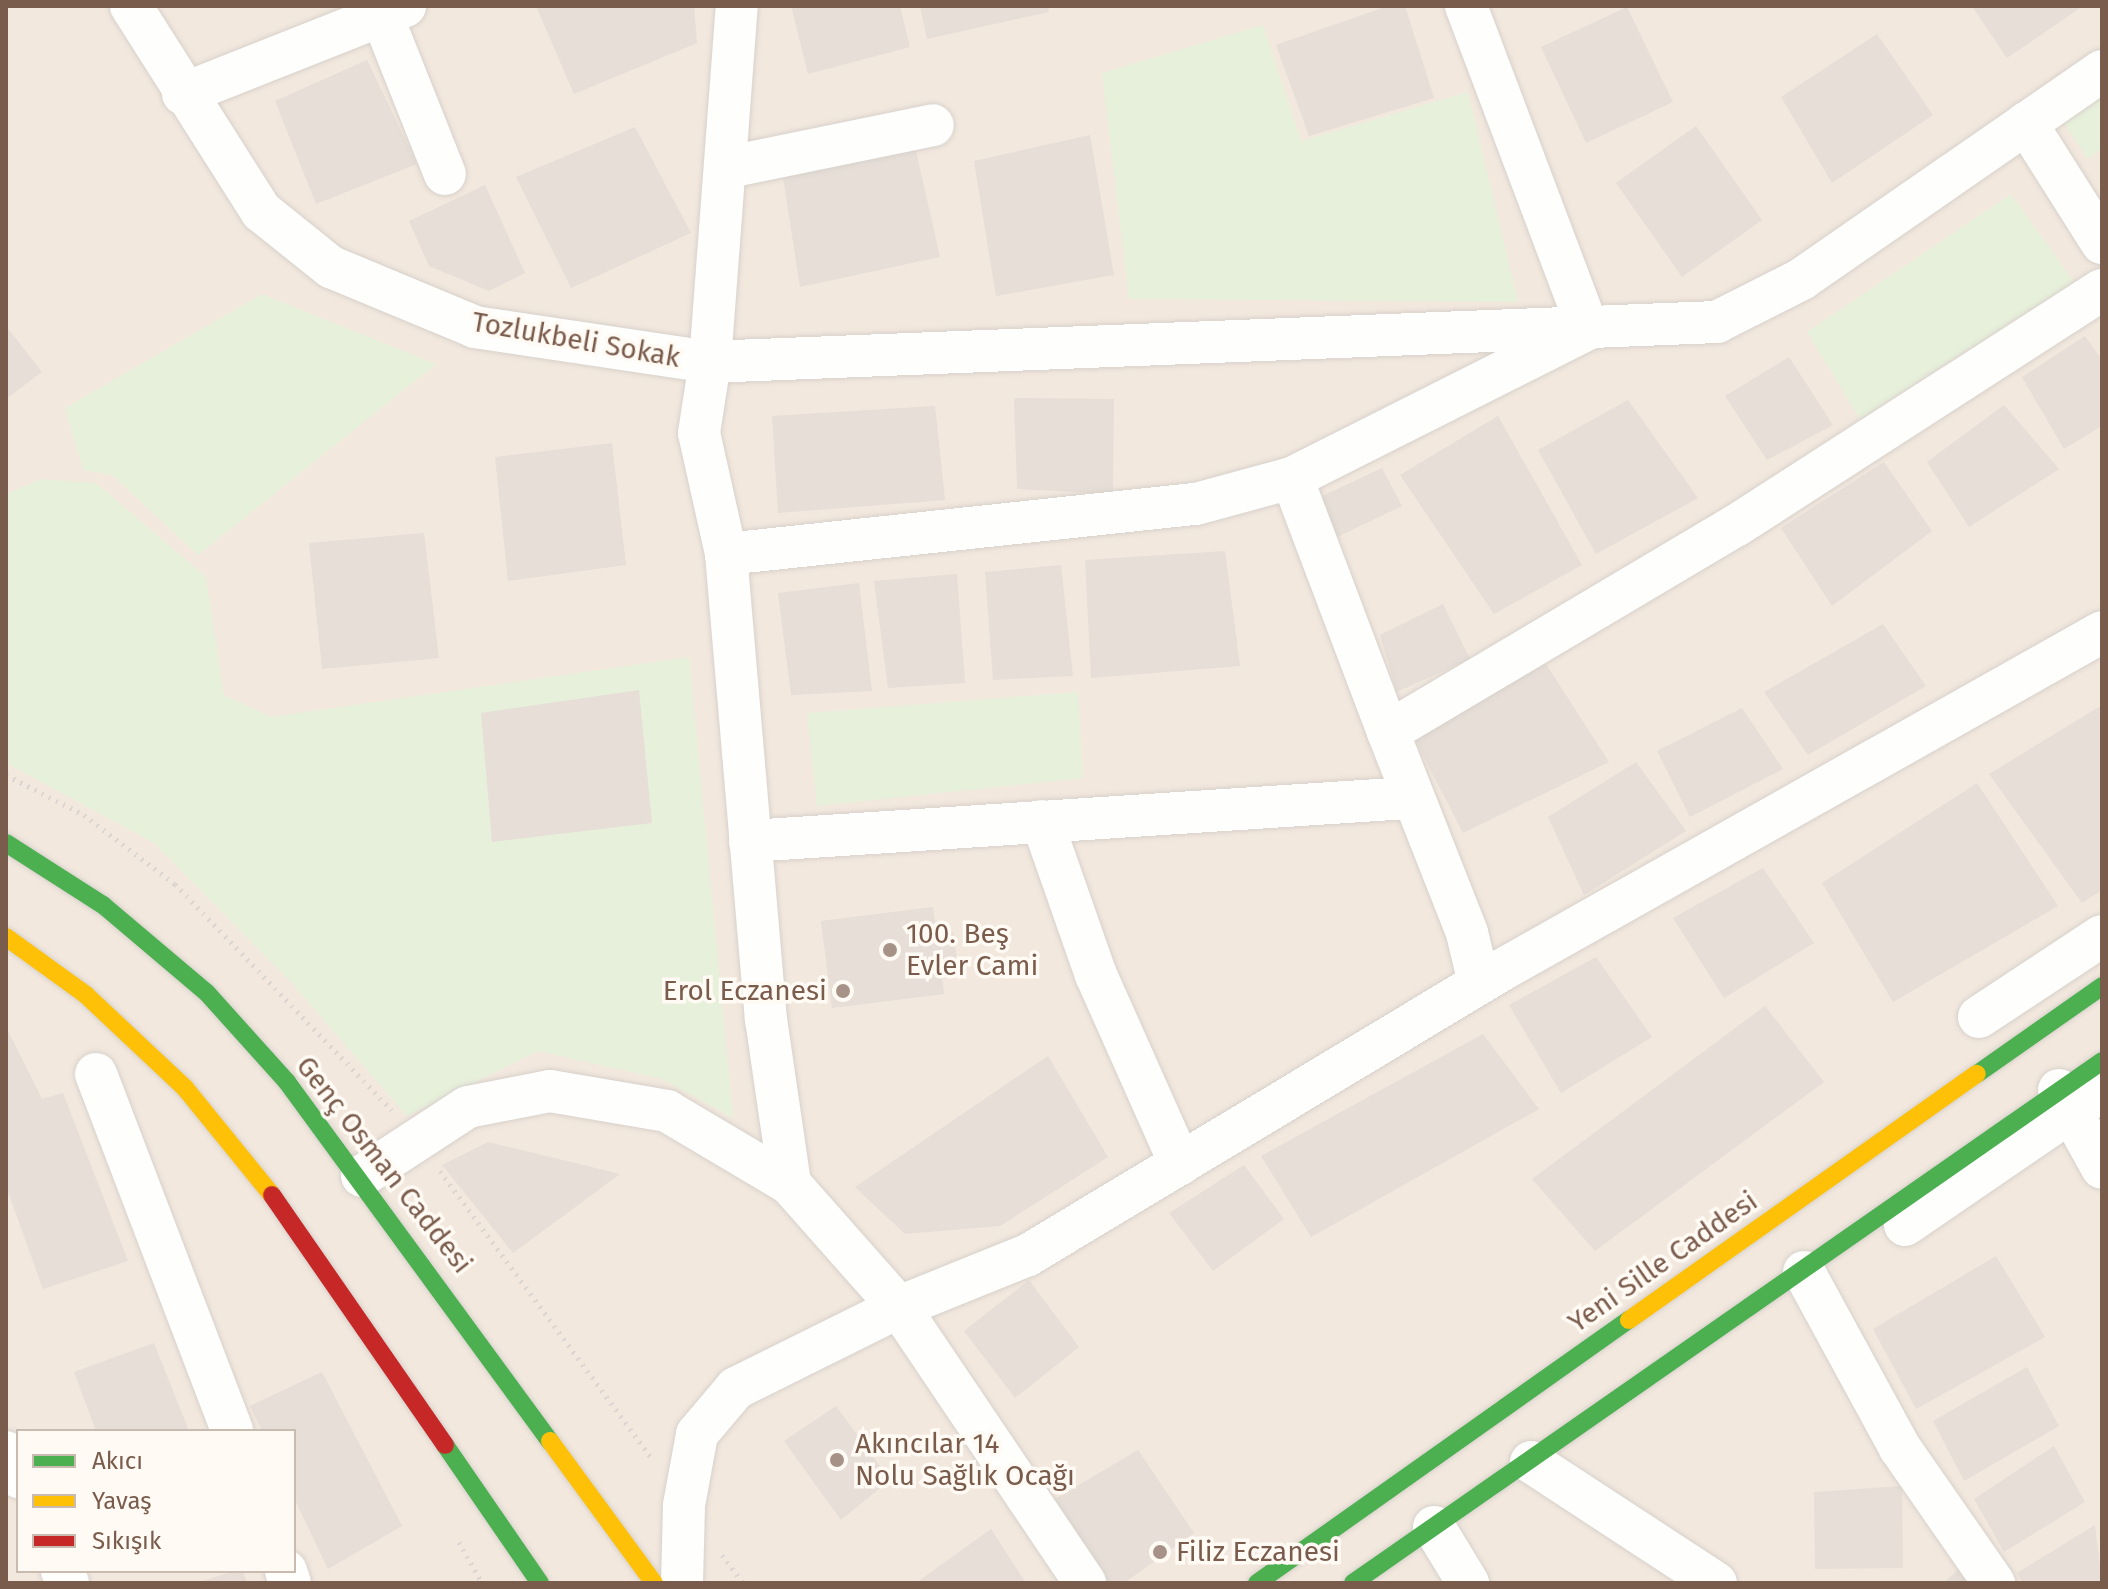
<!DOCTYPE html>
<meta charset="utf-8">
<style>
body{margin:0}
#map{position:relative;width:2108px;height:1589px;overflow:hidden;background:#f9f5f0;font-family:"Fira Sans",sans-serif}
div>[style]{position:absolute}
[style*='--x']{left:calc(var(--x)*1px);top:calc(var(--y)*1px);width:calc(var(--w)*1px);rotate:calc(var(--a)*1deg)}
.residential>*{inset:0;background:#f2e8de}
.green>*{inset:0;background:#e7f0db}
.building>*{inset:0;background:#e6ded7}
.path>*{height:5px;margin-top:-2.5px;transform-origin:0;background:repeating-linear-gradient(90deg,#dcd5d0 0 2px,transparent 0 8px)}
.roads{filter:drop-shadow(0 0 2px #d7d1cb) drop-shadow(0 0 2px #d7d1cb)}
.street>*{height:42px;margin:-21px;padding:0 21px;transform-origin:21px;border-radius:21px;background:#fefefd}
.fast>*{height:18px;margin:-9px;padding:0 9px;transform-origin:9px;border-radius:9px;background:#4caf50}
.slow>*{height:18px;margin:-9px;padding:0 9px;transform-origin:9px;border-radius:9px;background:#ffc107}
.jam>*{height:18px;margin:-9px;padding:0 9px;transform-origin:9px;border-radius:9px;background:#c62828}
.dots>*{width:22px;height:22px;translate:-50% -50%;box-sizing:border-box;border:4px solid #fffaf3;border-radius:50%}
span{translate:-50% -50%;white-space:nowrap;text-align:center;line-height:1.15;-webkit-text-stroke:7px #fffaf3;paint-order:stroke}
.street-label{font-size:28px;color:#7a5c4d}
.poi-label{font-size:28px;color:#7a5c4d}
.left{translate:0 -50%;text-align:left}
.right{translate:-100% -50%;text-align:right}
.frame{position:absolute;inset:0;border:8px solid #7a5c4d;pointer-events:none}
.legend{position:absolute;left:16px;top:1429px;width:280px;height:144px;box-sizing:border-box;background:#fffaf3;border:2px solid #cabbb1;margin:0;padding:10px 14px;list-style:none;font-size:24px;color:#7a5c4d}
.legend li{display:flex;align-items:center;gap:16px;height:40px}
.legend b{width:40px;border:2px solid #cabbb1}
</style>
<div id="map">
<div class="residential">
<i style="clip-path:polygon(evenodd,6px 6px,2102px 6px,2102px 1583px,6px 1583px,6px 6px,18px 1431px,294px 1431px,294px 1571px,18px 1571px,18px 1431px)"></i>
</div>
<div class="green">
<i style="clip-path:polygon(1263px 25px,1301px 141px,1468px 92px,1518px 302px,1129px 299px,1102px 73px)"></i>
<i style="clip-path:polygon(2102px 93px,2102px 148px,2088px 159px,2063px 121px)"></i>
<i style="clip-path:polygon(2011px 194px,2074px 282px,1860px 419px,1807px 332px)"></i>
<i style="clip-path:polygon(262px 294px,436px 364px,198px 555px,112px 475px,83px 470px,65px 408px)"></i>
<i style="clip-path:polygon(41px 479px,96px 483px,206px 577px,224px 695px,271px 717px,689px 657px,733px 1118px,662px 1079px,538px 1051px,407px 1116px,289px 980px,154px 843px,6px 763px,6px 494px)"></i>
<i style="clip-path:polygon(1078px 692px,1083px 778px,817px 806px,807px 713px)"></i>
</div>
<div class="building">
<i style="clip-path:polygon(536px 6px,694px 6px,697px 43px,574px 94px)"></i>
<i style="clip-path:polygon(791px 6px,900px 6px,910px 47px,808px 74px)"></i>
<i style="clip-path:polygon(920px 6px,1048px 6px,1049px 12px,927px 39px)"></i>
<i style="clip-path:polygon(1388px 6px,1405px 6px,1434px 98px,1309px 136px,1276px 45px)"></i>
<i style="clip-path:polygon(1972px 6px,2083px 6px,2007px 58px)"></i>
<i style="clip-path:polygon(1627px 7px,1673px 102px,1586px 143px,1541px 47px)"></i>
<i style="clip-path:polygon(1877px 34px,1933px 115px,1832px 183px,1781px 97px)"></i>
<i style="clip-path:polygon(367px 60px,417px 164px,316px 204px,275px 101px)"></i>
<i style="clip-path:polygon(1696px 126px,1762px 220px,1682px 277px,1616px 183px)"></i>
<i style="clip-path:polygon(635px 127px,691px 233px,571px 288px,516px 177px)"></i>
<i style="clip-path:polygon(1090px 135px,1114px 275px,996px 296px,974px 161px)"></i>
<i style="clip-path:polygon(916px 151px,940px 257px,800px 287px,783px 177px)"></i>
<i style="clip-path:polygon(485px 185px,525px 273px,489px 291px,429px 266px,409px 221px)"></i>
<i style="clip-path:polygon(6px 326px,42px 372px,6px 399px)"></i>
<i style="clip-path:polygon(2085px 336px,2102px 360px,2102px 426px,2064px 449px,2022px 377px)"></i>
<i style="clip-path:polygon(1789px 357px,1833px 425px,1767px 460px,1725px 396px)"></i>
<i style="clip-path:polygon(1014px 398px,1114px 399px,1113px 494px,1017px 489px)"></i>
<i style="clip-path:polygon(1628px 400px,1698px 498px,1596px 554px,1538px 450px)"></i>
<i style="clip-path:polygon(2004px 405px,2059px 469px,1969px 527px,1927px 462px)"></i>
<i style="clip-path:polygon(935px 406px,945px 500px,778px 513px,772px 416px)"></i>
<i style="clip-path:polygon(1498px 416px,1582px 565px,1494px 614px,1400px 475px)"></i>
<i style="clip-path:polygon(612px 443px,626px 565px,508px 581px,495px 457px)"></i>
<i style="clip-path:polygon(1884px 462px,1932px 531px,1832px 606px,1781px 528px)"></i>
<i style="clip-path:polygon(1382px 468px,1402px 506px,1337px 537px,1320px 497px)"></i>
<i style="clip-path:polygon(424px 533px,439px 658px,322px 669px,309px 543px)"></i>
<i style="clip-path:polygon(1225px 551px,1240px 666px,1091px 678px,1085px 560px)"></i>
<i style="clip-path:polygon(1061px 565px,1073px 676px,993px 680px,985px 572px)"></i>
<i style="clip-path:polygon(957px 574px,965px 683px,888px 688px,874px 581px)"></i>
<i style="clip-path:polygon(859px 583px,872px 691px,791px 695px,778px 593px)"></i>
<i style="clip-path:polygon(1443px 604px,1470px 659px,1397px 692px,1380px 635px)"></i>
<i style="clip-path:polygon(1883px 624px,1926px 686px,1808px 755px,1764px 692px)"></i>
<i style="clip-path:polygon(1546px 664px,1609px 762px,1463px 833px,1414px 738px)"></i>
<i style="clip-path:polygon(639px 690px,652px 823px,492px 842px,481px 713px)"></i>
<i style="clip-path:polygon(2102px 705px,2102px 890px,2082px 903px,1989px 774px)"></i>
<i style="clip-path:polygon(1742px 708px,1783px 769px,1690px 817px,1657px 751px)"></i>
<i style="clip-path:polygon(1636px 762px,1686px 831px,1584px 895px,1548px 817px)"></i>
<i style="clip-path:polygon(1977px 783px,2058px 906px,1893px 1002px,1822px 883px)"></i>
<i style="clip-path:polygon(1763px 868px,1814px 943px,1724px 998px,1673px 918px)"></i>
<i style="clip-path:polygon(933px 907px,937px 934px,953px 932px,958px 966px,941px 968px,944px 994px,832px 1008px,821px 921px)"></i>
<i style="clip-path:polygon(1596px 957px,1652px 1037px,1561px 1093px,1509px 1005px)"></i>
<i style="clip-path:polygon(1765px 1006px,1824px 1082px,1595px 1251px,1532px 1179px)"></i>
<i style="clip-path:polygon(6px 1027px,42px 1099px,63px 1093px,128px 1261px,43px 1289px,6px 1186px)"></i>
<i style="clip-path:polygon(1483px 1034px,1539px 1109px,1311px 1237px,1261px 1156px)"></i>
<i style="clip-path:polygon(1048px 1056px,1108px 1157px,1000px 1226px,905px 1234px,855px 1187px)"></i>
<i style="clip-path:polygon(488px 1142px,620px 1174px,513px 1253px,442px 1165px)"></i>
<i style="clip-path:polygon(1244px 1165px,1284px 1219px,1213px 1271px,1169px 1213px)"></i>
<i style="clip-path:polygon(1996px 1256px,2045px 1337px,1916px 1409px,1873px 1329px)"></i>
<i style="clip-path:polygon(1029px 1280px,1079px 1347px,1015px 1398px,964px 1331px)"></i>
<i style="clip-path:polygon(154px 1343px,189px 1431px,96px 1431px,74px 1372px)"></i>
<i style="clip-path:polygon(2027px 1367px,2059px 1426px,1964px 1481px,1933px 1421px)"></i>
<i style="clip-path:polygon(322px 1372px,402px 1526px,328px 1569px,294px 1498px,294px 1431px,262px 1431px,250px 1406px)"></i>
<i style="clip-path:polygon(836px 1406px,890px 1480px,841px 1520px,784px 1441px)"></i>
<i style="clip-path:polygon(2054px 1446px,2085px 1502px,2004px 1552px,1974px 1499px)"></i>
<i style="clip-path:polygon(1138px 1450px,1194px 1533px,1124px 1583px,1101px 1583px,1052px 1501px)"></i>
<i style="clip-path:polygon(1902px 1486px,1903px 1568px,1815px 1569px,1814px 1492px)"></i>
<i style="clip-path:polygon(2095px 1525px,2102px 1583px,2023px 1583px,2017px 1573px)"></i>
<i style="clip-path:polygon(991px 1529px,1026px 1583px,916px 1583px)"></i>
<i style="clip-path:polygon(1966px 1563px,1983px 1583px,1943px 1583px)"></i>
<i style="clip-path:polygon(243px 1571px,247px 1583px,197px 1583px,234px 1571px)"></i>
</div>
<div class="path">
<i style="--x:6;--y:775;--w:88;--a:27.1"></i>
<i style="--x:84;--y:815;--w:114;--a:37.2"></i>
<i style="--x:175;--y:884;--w:313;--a:46.2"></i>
<i style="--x:440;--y:1171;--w:358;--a:53.6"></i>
<i style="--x:459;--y:1542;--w:47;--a:60.7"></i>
<i style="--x:722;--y:1555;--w:35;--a:53"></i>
</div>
<div class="roads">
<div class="street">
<i style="--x:131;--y:6;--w:243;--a:57.6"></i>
<i style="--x:261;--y:211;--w:90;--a:38.7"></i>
<i style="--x:331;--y:267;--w:156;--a:22.6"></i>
<i style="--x:475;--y:327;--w:238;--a:8.5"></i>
<i style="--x:710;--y:362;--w:357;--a:-85.7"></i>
<i style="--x:1466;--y:6;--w:345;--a:69.3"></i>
<i style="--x:1588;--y:329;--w:331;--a:153.3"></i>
<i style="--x:1292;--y:478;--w:272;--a:69.3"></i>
<i style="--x:1388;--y:732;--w:406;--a:-30.7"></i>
<i style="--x:1737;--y:525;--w:434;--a:-32.8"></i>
<i style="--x:382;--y:16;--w:170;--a:68.3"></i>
<i style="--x:2102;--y:71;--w:365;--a:145.3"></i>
<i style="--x:1802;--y:279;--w:95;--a:153.2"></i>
<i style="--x:1717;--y:322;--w:1008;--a:177.73"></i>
<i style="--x:710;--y:362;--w:72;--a:98.8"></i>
<i style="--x:699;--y:433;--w:124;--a:77.4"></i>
<i style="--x:726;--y:554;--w:467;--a:85.1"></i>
<i style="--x:766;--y:1019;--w:167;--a:81.7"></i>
<i style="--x:790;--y:1184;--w:164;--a:48.5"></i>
<i style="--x:899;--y:1307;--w:139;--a:-22"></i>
<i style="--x:1028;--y:1255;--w:551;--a:-31.04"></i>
<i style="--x:1500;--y:971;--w:691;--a:-29.38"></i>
<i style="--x:183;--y:94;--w:239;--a:-21.6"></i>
<i style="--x:2026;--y:123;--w:142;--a:57.7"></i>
<i style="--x:729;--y:167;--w:208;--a:-11.6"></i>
<i style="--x:726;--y:554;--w:473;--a:-6.1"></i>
<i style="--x:1196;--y:504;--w:99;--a:-15.2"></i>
<i style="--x:1388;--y:732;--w:216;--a:68.5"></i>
<i style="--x:1467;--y:933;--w:51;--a:76.5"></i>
<i style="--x:1042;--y:821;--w:163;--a:70.7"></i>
<i style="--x:1096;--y:975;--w:207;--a:66"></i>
<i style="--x:750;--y:841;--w:659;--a:-3.74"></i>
<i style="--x:1979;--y:1017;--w:147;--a:-33.4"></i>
<i style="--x:96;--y:1074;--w:382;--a:69.1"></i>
<i style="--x:2059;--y:1090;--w:89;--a:61.1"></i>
<i style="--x:362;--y:1176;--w:126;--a:-33.1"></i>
<i style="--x:468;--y:1107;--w:84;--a:-11"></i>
<i style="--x:550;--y:1091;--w:119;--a:9.7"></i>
<i style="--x:667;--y:1111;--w:143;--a:30.7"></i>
<i style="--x:1905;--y:1225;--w:239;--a:-34.4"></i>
<i style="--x:1804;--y:1272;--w:200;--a:61.4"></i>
<i style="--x:1900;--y:1448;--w:165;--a:55.2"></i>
<i style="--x:6;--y:1452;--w:28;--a:64"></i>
<i style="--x:1531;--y:1462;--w:221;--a:33.2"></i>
<i style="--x:1434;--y:1527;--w:66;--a:58.7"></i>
<i style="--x:62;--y:1571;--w:13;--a:63"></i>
<i style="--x:286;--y:1571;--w:13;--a:72"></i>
<i style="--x:682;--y:1583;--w:78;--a:-88.5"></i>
<i style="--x:684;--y:1505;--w:72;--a:-79.6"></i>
<i style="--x:697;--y:1434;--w:60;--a:-49.7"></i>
<i style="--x:736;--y:1388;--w:182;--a:-26.4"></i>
<i style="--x:899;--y:1307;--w:333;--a:56"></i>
</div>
<div class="fast">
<i style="--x:6;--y:843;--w:115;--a:32.6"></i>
<i style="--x:103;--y:905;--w:136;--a:40.2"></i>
<i style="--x:207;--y:993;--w:120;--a:48"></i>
<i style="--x:287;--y:1082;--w:445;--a:53.8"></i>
<i style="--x:1977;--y:1074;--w:153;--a:-35.1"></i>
<i style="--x:445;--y:1445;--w:168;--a:55.5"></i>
<i style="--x:1257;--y:1583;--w:456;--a:-35.3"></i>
<i style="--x:1353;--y:1583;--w:913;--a:-34.87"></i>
</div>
<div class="slow">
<i style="--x:6;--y:937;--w:99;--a:35.9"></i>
<i style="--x:86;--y:995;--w:136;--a:43.2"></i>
<i style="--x:185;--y:1088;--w:138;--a:50.9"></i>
<i style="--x:1629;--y:1320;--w:426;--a:-35.3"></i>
<i style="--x:550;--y:1441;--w:176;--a:53.8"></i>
</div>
<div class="jam">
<i style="--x:272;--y:1195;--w:304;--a:55.3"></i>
</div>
</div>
<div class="dots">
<i style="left:890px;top:950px;background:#a69286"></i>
<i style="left:843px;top:991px;background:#a69286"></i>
<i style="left:837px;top:1460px;background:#a69286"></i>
<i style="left:1160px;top:1552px;background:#a69286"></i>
</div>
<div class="street-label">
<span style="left:576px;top:340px;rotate:10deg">Tozlukbeli Sokak</span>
<span style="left:384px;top:1165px;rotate:52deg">Genç Osman Caddesi</span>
<span style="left:1663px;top:1262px;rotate:-35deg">Yeni Sille Caddesi</span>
</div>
<div class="poi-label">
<span class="left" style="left:906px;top:950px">100. Beş<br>Evler Cami</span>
<span class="right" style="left:827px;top:991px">Erol Eczanesi</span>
<span class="left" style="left:855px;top:1460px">Akıncılar 14<br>Nolu Sağlık Ocağı</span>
<span class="left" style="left:1176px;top:1552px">Filiz Eczanesi</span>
</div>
<div class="frame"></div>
<ul class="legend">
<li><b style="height:10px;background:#4caf50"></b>Akıcı</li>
<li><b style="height:10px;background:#ffc107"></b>Yavaş</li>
<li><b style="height:10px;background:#c62828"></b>Sıkışık</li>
</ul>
</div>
